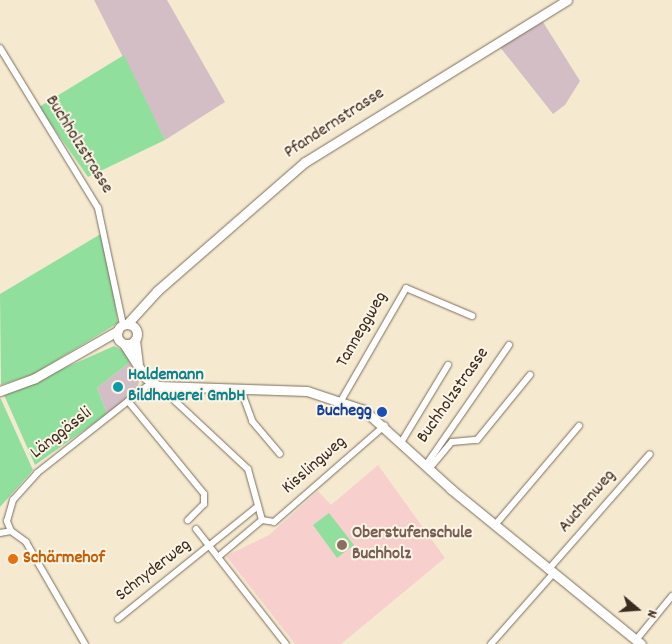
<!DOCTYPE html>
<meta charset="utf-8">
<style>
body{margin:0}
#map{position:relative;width:672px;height:644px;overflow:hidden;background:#f5ead0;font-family:Dekko,sans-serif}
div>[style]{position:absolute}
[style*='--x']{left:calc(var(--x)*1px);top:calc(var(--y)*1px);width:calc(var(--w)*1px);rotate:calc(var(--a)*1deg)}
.built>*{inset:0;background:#f7d0ce}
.industrial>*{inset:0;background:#d2bec4}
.green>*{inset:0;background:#91df9d}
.roads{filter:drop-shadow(0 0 1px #7c6d5c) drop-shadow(0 0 1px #7c6d5c)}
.minor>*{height:6px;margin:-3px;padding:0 3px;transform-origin:3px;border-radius:3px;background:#fff}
.tertiary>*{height:9px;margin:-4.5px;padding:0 4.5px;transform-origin:4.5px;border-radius:4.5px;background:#fff}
.secondary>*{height:9px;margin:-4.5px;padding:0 4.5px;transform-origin:4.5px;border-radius:4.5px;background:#fff}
.secondary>.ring{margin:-4.5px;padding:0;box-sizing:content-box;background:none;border:9px solid #fff;border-radius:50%}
.dots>*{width:14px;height:14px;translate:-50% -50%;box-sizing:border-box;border:2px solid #fcf5e5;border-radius:50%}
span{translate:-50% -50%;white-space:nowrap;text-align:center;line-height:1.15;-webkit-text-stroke:4px #fcf5e5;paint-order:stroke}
.street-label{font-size:18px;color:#3b2a1e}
.culture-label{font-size:18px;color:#0d838f;font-weight:700}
.left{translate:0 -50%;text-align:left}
.transit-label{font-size:18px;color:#164399;font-weight:700}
.right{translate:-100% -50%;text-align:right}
.education-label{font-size:18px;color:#785e54;font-weight:700}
.food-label{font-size:18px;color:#c56008;font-weight:700}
.north{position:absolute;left:612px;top:584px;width:50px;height:50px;-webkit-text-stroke:4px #fcf5e5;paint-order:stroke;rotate:108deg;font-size:14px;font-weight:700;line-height:20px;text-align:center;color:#3b2a1e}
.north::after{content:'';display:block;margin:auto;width:18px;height:22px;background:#3b2a1e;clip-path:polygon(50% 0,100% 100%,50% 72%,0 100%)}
</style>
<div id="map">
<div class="built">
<i style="clip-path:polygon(378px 465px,445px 558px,341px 644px,295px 644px,226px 556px,269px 535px,318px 491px,331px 505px)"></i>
</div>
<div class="industrial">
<i style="clip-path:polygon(94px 0,167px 0,225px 102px,165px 140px)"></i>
<i style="clip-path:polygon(543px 22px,580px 81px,565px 105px,553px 114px,500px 47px)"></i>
<i style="clip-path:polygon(130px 362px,139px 381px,137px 391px,107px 414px,97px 388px)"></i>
</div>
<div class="green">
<i style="clip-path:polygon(124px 55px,165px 140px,88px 177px,39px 107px)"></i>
<i style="clip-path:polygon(104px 232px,118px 323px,34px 374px,1px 385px,0 294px)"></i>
<i style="clip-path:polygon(114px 346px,124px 351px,130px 362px,97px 388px,107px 414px,35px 465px,4px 395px)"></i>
<i style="clip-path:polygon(0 397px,33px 470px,0 507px)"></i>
<i style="clip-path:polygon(329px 513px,354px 545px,337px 558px,313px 525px)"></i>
</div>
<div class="roads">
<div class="minor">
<i style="--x:0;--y:48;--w:188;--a:58.5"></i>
<i style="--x:98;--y:208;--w:120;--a:77.9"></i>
<i style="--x:172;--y:388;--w:13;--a:77"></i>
<i style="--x:175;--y:401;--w:100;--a:43"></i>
<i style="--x:248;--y:469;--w:53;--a:74.6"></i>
<i style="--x:241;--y:390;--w:33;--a:70"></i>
<i style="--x:252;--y:421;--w:43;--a:49.7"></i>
<i style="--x:342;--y:399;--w:128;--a:-60"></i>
<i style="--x:406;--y:288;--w:72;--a:23"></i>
<i style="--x:128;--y:401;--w:120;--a:50.7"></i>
<i style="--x:204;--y:494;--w:10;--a:90"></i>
<i style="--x:204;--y:504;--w:23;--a:135"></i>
<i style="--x:402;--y:441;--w:89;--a:-58.8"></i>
<i style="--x:426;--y:465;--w:146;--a:-55.3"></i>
<i style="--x:429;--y:469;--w:35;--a:-50"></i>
<i style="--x:452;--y:442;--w:25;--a:-5"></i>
<i style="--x:477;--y:440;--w:84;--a:-50.8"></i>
<i style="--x:262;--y:520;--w:12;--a:9"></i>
<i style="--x:274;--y:522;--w:147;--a:-41.1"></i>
<i style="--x:7;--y:521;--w:22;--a:-74"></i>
<i style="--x:13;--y:500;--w:36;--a:-48"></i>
<i style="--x:37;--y:473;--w:145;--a:-38.3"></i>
<i style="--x:495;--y:525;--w:130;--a:-49.7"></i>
<i style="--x:196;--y:529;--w:146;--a:52"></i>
<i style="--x:11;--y:531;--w:19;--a:36"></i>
<i style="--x:26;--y:542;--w:118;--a:60"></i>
<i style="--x:0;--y:533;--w:11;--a:-10"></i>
<i style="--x:11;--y:531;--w:11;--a:-112"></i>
<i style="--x:218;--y:557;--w:57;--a:-40.1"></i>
<i style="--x:548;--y:570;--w:154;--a:-48.7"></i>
<i style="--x:118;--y:619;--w:180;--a:-38.9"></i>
<i style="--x:636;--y:640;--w:57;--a:-50.7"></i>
<i style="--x:491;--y:644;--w:94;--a:-48.5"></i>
</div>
<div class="tertiary">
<i style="--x:135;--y:340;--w:23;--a:83"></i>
<i style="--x:124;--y:344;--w:40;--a:57.1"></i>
<i style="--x:146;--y:378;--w:14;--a:34"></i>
<i style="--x:158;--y:386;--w:149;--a:1.9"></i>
<i style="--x:307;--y:391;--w:60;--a:18.4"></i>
<i style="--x:364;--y:410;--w:118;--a:42.2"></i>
<i style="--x:451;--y:489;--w:245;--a:39.2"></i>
</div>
<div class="secondary">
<i class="ring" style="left:117px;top:324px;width:11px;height:11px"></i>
<i style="--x:127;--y:324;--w:45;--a:-47.7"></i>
<i style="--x:157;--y:291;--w:196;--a:-41.1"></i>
<i style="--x:305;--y:162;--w:308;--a:-31.7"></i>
<i style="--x:0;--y:391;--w:37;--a:-20"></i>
<i style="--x:35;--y:378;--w:95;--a:-29.8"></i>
</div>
</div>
<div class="dots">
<i style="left:118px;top:387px;background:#0f9aa8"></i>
<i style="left:382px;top:412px;background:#1a4fb4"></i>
<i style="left:342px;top:545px;background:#8d6e63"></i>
<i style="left:13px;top:559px;background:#e8710a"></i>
</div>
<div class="street-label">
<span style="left:335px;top:124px;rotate:-33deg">Pfandernstrasse</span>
<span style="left:78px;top:145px;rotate:58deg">Buchholzstrasse</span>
<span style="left:363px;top:330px;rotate:-60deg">Tanneggweg</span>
<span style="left:454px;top:396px;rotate:-55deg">Buchholzstrasse</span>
<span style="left:62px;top:434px;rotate:-38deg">Länggässli</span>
<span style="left:315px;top:466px;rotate:-41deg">Kisslingweg</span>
<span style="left:588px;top:502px;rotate:-49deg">Auchenweg</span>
<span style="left:154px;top:571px;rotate:-38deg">Schnyderweg</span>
</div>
<div class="culture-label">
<span class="left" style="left:128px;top:387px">Haldemann<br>Bildhauerei GmbH</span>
</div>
<div class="transit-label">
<span class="right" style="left:372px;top:412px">Buchegg</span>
</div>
<div class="education-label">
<span class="left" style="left:352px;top:545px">Oberstufenschule<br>Buchholz</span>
</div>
<div class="food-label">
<span class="left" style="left:23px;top:559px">Schärmehof</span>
</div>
<div class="north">N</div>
</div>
